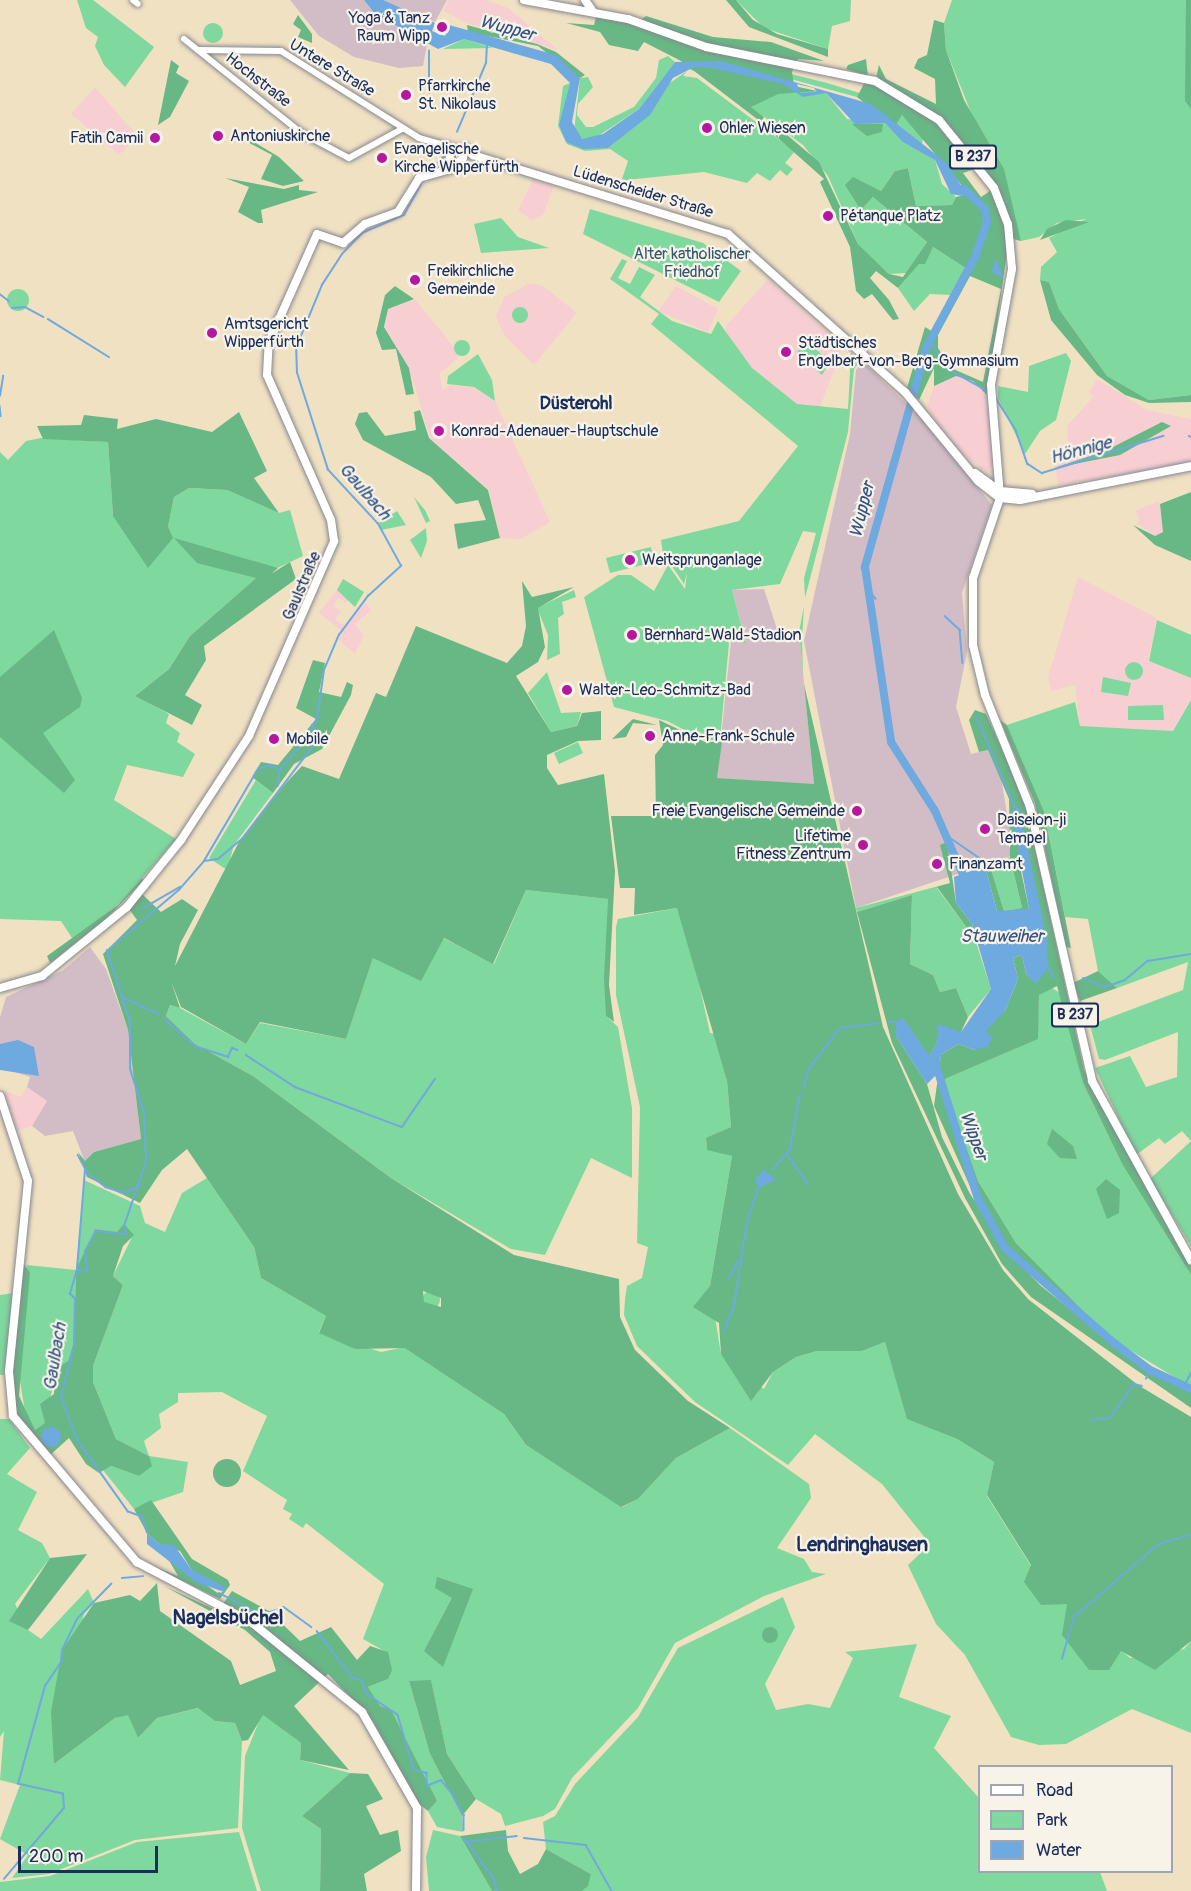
<!DOCTYPE html>
<meta charset="utf-8">
<style>
body{margin:0}
#map{position:relative;width:1191px;height:1891px;overflow:hidden;background:#f1e1c3;font-family:Pangolin,sans-serif}
div>[style]{position:absolute}
[style*='--x']{left:calc(var(--x)*1px);top:calc(var(--y)*1px);width:calc(var(--w)*1px);rotate:calc(var(--a)*1deg)}
.built>*{inset:0;background:#f7cfd2}
.industrial>*{inset:0;background:#d2bdc6}
.green>*{inset:0;background:#7fd89d}
.round{border-radius:50%}
.forest>*{inset:0;background:#67b884}
.water>*{inset:0;background:#6ea9df}
.stream>*{height:1.5px;margin:-0.75px;padding:0 0.75px;transform-origin:0.75px;border-radius:0.75px;background:#6ea9df}
.river>*{height:8px;margin:-4px;padding:0 4px;transform-origin:4px;border-radius:4px;background:#6ea9df}
.roads{filter:drop-shadow(0 0 2px #868890) drop-shadow(0 0 2px #868890)}
.minor>*{height:6px;margin:-3px;padding:0 3px;transform-origin:3px;border-radius:3px;background:#fff}
.major>*{height:8px;margin:-4px;padding:0 4px;transform-origin:4px;border-radius:4px;background:#fff}
.dots>*{width:16px;height:16px;translate:-50% -50%;box-sizing:border-box;border:3px solid #f7f3e8;border-radius:50%}
span{translate:-50% -50%;white-space:nowrap;text-align:center;line-height:1.15;-webkit-text-stroke:4.5px #f7f3e8;paint-order:stroke}
.shield-label span{padding:2px 4px;background:#f7f3e8;border:2px solid;border-radius:4px;-webkit-text-stroke-width:0}
.shield-label{font-size:15px;color:#1b2f5e;font-weight:700}
.poi-label{font-size:16px;color:#1b2f5e}
.right{translate:-100% -50%;text-align:right}
.left{translate:0 -50%;text-align:left}
.street-label{font-size:16px;color:#1b2f5e}
.park-label{font-size:16px;color:#34596e}
.water-label{font-size:18px;color:#345485;font-style:italic}
.neighbourhood-label{font-size:18px;color:#1b2f5e;font-weight:700}
.quarter-label{font-size:20px;color:#1b2f5e;font-weight:700}
.legend{position:absolute;left:978px;top:1765px;width:195px;height:108px;box-sizing:border-box;background:#f7f3e8;border:2px solid #9fa5b1;margin:0;padding:8px 10px;list-style:none;font-size:18px;color:#1b2f5e}
.legend li{display:flex;align-items:center;gap:12px;height:30px}
.legend b{width:30px;border:2px solid #9fa5b1}
.scale{position:absolute;left:18px;top:1846px;width:140px;height:27px;box-sizing:border-box;border:3px solid #1b2f5e;border-top:0;padding-left:8px;font-size:18px;line-height:21px;white-space:nowrap;color:#1b2f5e;-webkit-text-stroke:4px #f7f3e8;paint-order:stroke}
</style>
<div id="map">
<div class="built">
<i style="clip-path:polygon(448px 0,487px 0,508px 8px,558px 50px,466px 23px,444px 11px)"></i>
<i style="clip-path:polygon(95px 87px,138px 137px,119px 155px,71px 114px)"></i>
<i style="clip-path:polygon(533px 179px,554px 186px,543px 215px,531px 220px,518px 210px)"></i>
<i style="clip-path:polygon(768px 279px,843px 347px,818px 412px,807px 415px,764px 383px,726px 338px,726px 326px)"></i>
<i style="clip-path:polygon(530px 283px,543px 286px,577px 313px,534px 365px,505px 336px,496px 317px,504px 297px)"></i>
<i style="clip-path:polygon(676px 286px,718px 309px,708px 332px,658px 311px)"></i>
<i style="clip-path:polygon(415px 299px,456px 350px,458px 358px,440px 373px,442px 390px,451px 385px,474px 388px,495px 401px,550px 522px,521px 539px,500px 538px,489px 490px,430px 438px,409px 368px,385px 327px,388px 309px)"></i>
<i style="clip-path:polygon(956px 376px,973px 381px,987px 395px,993px 464px,987px 473px,950px 444px,927px 407px,934px 386px)"></i>
<i style="clip-path:polygon(1097px 379px,1147px 410px,1191px 419px,1191px 463px,1058px 485px,1055px 466px,1069px 460px,1067px 426px,1093px 397px,1089px 392px)"></i>
<i style="clip-path:polygon(1159px 501px,1164px 532px,1155px 536px,1136px 523px,1140px 521px,1135px 511px)"></i>
<i style="clip-path:polygon(1078px 577px,1157px 618px,1148px 661px,1191px 678px,1191px 699px,1173px 731px,1080px 726px,1075px 685px,1051px 691px,1048px 677px)"></i>
<i style="clip-path:polygon(337px 590px,349px 598px,346px 603px,338px 598px,333px 606px,341px 611px,335px 620px,346px 626px,365px 602px,371px 610px,355px 624px,364px 635px,355px 654px,339px 640px,343px 632px,319px 613px)"></i>
<i style="clip-path:polygon(27px 1087px,47px 1101px,32px 1126px,18px 1131px,2px 1090px,21px 1097px)"></i>
</div>
<div class="industrial">
<i style="clip-path:polygon(290px 0,364px 0,375px 14px,427px 44px,423px 66px,399px 68px,354px 57px,319px 36px)"></i>
<i style="clip-path:polygon(382px 0,447px 0,435px 22px)"></i>
<i style="clip-path:polygon(863px 362px,918px 415px,992px 505px,962px 593px,967px 652px,956px 707px,971px 754px,988px 750px,1001px 778px,1014px 855px,856px 908px,804px 641px,850px 434px,856px 370px)"></i>
<i style="clip-path:polygon(764px 589px,778px 632px,799px 632px,814px 785px,717px 778px,731px 641px,746px 642px,732px 590px)"></i>
<i style="clip-path:polygon(90px 947px,106px 969px,128px 1030px,141px 1139px,94px 1152px,85px 1162px,73px 1131px,45px 1136px,32px 1126px,47px 1101px,27px 1087px,30px 1077px,0 1067px,0 1017px,6px 997px,62px 971px)"></i>
</div>
<div class="green">
<i style="clip-path:polygon(77px 0,93px 0,154px 47px,125px 87px,104px 65px,95px 46px,98px 37px,86px 28px)"></i>
<i style="clip-path:polygon(736px 0,851px 0,850px 21px,832px 26px,828px 49px,764px 28px)"></i>
<i style="clip-path:polygon(952px 0,1191px 0,1191px 395px,1149px 400px,1107px 376px,1059px 309px,1049px 282px,1040px 280px,1041px 267px,1057px 252px,1049px 238px,1086px 219px,1057px 223px,1039px 237px,1021px 241px,1000px 165px,978px 130px,946px 50px,944px 23px)"></i>
<i class="round" style="left:203px;top:23px;width:20px;height:20px"></i>
<i style="clip-path:polygon(464px 39px,493px 48px,443px 49px)"></i>
<i style="clip-path:polygon(668px 56px,675px 62px,639px 109px,595px 138px,582px 139px,574px 132px,580px 78px,588px 77px,593px 87px,578px 104px,577px 115px,586px 127px,593px 127px,634px 107px,656px 78px,659px 60px)"></i>
<i style="clip-path:polygon(694px 67px,826px 93px,847px 119px,885px 123px,935px 160px,942px 184px,956px 197px,952px 205px,916px 206px,908px 168px,895px 171px,881px 191px,853px 178px,862px 209px,873px 197px,927px 242px,906px 273px,889px 274px,858px 244px,828px 176px,803px 145px,708px 76px,688px 69px)"></i>
<i style="clip-path:polygon(687px 71px,683px 76px,697px 78px,795px 151px,785px 163px,793px 169px,787px 176px,780px 170px,770px 181px,757px 173px,747px 183px,704px 172px,626px 180px,622px 179px,628px 161px,610px 149px,585px 151px,567px 144px,558px 126px,563px 86px,570px 83px,560px 125px,566px 142px,608px 148px,649px 115px,667px 85px)"></i>
<i style="clip-path:polygon(791px 74px,827px 83px,863px 94px,857px 97px,787px 78px)"></i>
<i style="clip-path:polygon(902px 115px,923px 137px,922px 145px,895px 127px)"></i>
<i style="clip-path:polygon(590px 209px,703px 243px,741px 271px,719px 302px,583px 234px)"></i>
<i style="clip-path:polygon(501px 218px,518px 237px,549px 248px,481px 253px,474px 224px)"></i>
<i style="clip-path:polygon(933px 247px,967px 269px,951px 295px,930px 294px,914px 311px,898px 288px)"></i>
<i style="clip-path:polygon(622px 259px,627px 261px,618px 278px,630px 284px,639px 267px,655px 275px,640px 297px,672px 321px,711px 334px,718px 321px,752px 368px,797px 404px,848px 409px,851px 353px,861px 360px,854px 369px,848px 432px,805px 598px,804px 578px,816px 533px,803px 531px,780px 584px,732px 590px,746px 643px,723px 639px,729px 643px,720px 740px,705px 740px,667px 721px,614px 707px,584px 597px,618px 575px,631px 575px,654px 591px,668px 565px,685px 589px,687px 573px,684px 584px,663px 553px,661px 540px,739px 521px,798px 446px,651px 324px,659px 314px,610px 279px)"></i>
<i class="round" style="left:7px;top:289px;width:22px;height:22px"></i>
<i class="round" style="left:512px;top:307px;width:16px;height:16px"></i>
<i class="round" style="left:454px;top:340px;width:16px;height:16px"></i>
<i style="clip-path:polygon(807px 341px,830px 362px,822px 375px,797px 352px)"></i>
<i style="clip-path:polygon(1066px 353px,1071px 361px,1056px 420px,1040px 431px,1025px 454px,998px 398px,998px 386px,1028px 392px,1029px 366px)"></i>
<i style="clip-path:polygon(478px 354px,492px 380px,495px 401px,474px 387px,447px 384px,448px 376px)"></i>
<i style="clip-path:polygon(41px 438px,108px 442px,113px 516px,168px 527px,174px 497px,189px 488px,227px 490px,279px 513px,290px 510px,303px 556px,256px 578px,190px 636px,169px 669px,136px 695px,169px 714px,166px 723px,180px 733px,177px 742px,195px 754px,183px 777px,127px 765px,114px 800px,176px 839px,123px 900px,74px 941px,61px 921px,0 919px,0 452px,8px 460px,26px 441px)"></i>
<i style="clip-path:polygon(414px 497px,425px 510px,430px 521px,426px 523px)"></i>
<i style="clip-path:polygon(397px 511px,406px 525px,381px 530px,379px 523px)"></i>
<i style="clip-path:polygon(426px 528px,427px 541px,421px 558px,410px 540px)"></i>
<i style="clip-path:polygon(651px 547px,654px 562px,610px 573px,606px 558px)"></i>
<i style="clip-path:polygon(343px 579px,364px 592px,355px 607px,337px 590px)"></i>
<i style="clip-path:polygon(574px 590px,576px 597px,562px 602px,564px 614px,558px 618px,560px 654px,547px 660px,548px 635px,537px 608px)"></i>
<i style="clip-path:polygon(804px 606px,802px 640px,803px 675px,799px 632px)"></i>
<i style="clip-path:polygon(1157px 620px,1191px 635px,1191px 678px,1149px 661px)"></i>
<i class="round" style="left:1125px;top:662px;width:18px;height:18px"></i>
<i style="clip-path:polygon(547px 672px,561px 713px,581px 712px,577px 726px,551px 732px,528px 693px)"></i>
<i style="clip-path:polygon(1103px 677px,1131px 683px,1128px 696px,1101px 692px)"></i>
<i style="clip-path:polygon(1191px 700px,1191px 1246px,1150px 1179px,1191px 1141px,1182px 1131px,1165px 1144px,1159px 1138px,1136px 1155px,1095px 1068px,1130px 1056px,1146px 1087px,1177px 1077px,1178px 1032px,1105px 1060px,1099px 1059px,1090px 1025px,1183px 990px,1188px 962px,1117px 988px,1098px 971px,1088px 919px,1065px 917px,1044px 811px,1007px 725px,1075px 702px,1080px 726px,1173px 731px)"></i>
<i style="clip-path:polygon(1163px 705px,1164px 720px,1128px 720px,1128px 706px)"></i>
<i class="round" style="left:642px;top:728px;width:16px;height:16px"></i>
<i style="clip-path:polygon(578px 742px,583px 753px,559px 764px,554px 753px)"></i>
<i style="clip-path:polygon(256px 780px,273px 793px,234px 845px,227px 870px,209px 858px)"></i>
<i style="clip-path:polygon(1010px 857px,1022px 908px,1004px 911px,988px 860px,995px 864px)"></i>
<i style="clip-path:polygon(950px 883px,937px 888px,975px 939px,991px 989px,968px 1017px,956px 988px,940px 992px,933px 975px,910px 964px,912px 895px,857px 912px,856px 908px)"></i>
<i style="clip-path:polygon(526px 890px,608px 899px,606px 1016px,618px 1027px,632px 1108px,632px 1178px,591px 1158px,545px 1255px,511px 1249px,391px 1178px,253px 1076px,195px 1044px,166px 1016px,170px 1005px,180px 1008px,246px 1044px,260px 1023px,346px 1039px,373px 958px,443px 938px,494px 964px)"></i>
<i style="clip-path:polygon(677px 908px,691px 947px,710px 1033px,717px 1034px,727px 1081px,731px 1127px,706px 1139px,707px 1149px,732px 1156px,710px 1286px,721px 1354px,764px 1389px,773px 1372px,796px 1357px,817px 1351px,862px 1351px,885px 1342px,908px 1419px,957px 1439px,994px 1462px,987px 1496px,1031px 1566px,1067px 1604px,1130px 1658px,1184px 1649px,1191px 1641px,1191px 1733px,1132px 1709px,1066px 1744px,1039px 1745px,1011px 1737px,965px 1655px,936px 1624px,908px 1565px,930px 1544px,882px 1484px,815px 1434px,788px 1465px,695px 1402px,637px 1346px,624px 1315px,625px 1299px,627px 1286px,642px 1278px,648px 1247px,637px 1243px,640px 1107px,616px 995px,616px 927px,618px 919px)"></i>
<i style="clip-path:polygon(1049px 986px,1063px 995px,1083px 1083px,1122px 1164px,1191px 1275px,1191px 1387px,1110px 1338px,1016px 1243px,978px 1181px,949px 1100px,945px 1079px,1037px 1039px,1039px 995px)"></i>
<i style="clip-path:polygon(207px 1178px,254px 1247px,261px 1278px,326px 1316px,319px 1332px,381px 1352px,405px 1347px,504px 1414px,526px 1445px,622px 1507px,638px 1499px,676px 1458px,730px 1428px,809px 1484px,811px 1498px,777px 1548px,804px 1559px,812px 1572px,826px 1574px,764px 1596px,675px 1643px,638px 1708px,572px 1778px,555px 1809px,543px 1816px,505px 1826px,501px 1814px,476px 1799px,447px 1754px,431px 1681px,409px 1681px,430px 1754px,462px 1816px,463px 1832px,437px 1827px,428px 1811px,437px 1801px,368px 1687px,388px 1679px,388px 1653px,363px 1639px,384px 1584px,306px 1523px,303px 1528px,289px 1519px,292px 1514px,283px 1509px,287px 1500px,243px 1471px,267px 1416px,222px 1392px,178px 1393px,178px 1402px,159px 1414px,161px 1428px,144px 1441px,149px 1456px,188px 1462px,183px 1492px,134px 1509px,103px 1470px,111px 1466px,139px 1476px,149px 1456px,116px 1439px,93px 1382px,93px 1366px,123px 1285px,113px 1276px,133px 1235px,95px 1229px,76px 1271px,74px 1341px,68px 1361px,46px 1374px,55px 1376px,45px 1424px,35px 1430px,26px 1419px,18px 1367px,27px 1265px,76px 1270px,84px 1180px,140px 1206px,145px 1223px,165px 1232px,182px 1193px)"></i>
<i class="round" style="left:422px;top:1291px;width:18px;height:18px"></i>
<i style="clip-path:polygon(14px 1293px,4px 1375px,0 1375px,0 1295px)"></i>
<i style="clip-path:polygon(0 1419px,9px 1419px,30px 1448px,7px 1474px,37px 1492px,18px 1530px,42px 1543px,50px 1558px,15px 1604px,28px 1630px,41px 1639px,88px 1589px,94px 1603px,84px 1614px,54px 1764px,115px 1718px,128px 1714px,138px 1738px,157px 1718px,199px 1708px,215px 1721px,235px 1723px,242px 1741px,238px 1828px,135px 1840px,49px 1874px,12px 1878px,28px 1855px,0 1839px,20px 1785px,0 1780px,4px 1731px,0 1737px)"></i>
<i style="clip-path:polygon(783px 1597px,795px 1627px,765px 1684px,776px 1710px,808px 1704px,830px 1708px,853px 1658px,845px 1652px,917px 1644px,899px 1697px,951px 1716px,934px 1748px,979px 1798px,980px 1872px,1100px 1872px,1107px 1891px,582px 1891px,591px 1874px,546px 1849px,543px 1822px,555px 1816px,575px 1784px,638px 1717px,678px 1648px)"></i>
<i style="clip-path:polygon(262px 1714px,301px 1743px,300px 1760px,350px 1773px,302px 1816px,321px 1829px,320px 1891px,261px 1891px,242px 1828px,245px 1756px)"></i>
<i style="clip-path:polygon(433px 1830px,460px 1836px,492px 1891px,429px 1891px,426px 1857px)"></i>
<i style="clip-path:polygon(239px 1832px,257px 1891px,0 1891px,0 1882px,50px 1876px,137px 1842px)"></i>
</div>
<div class="forest">
<i style="clip-path:polygon(726px 0,736px 0,753px 20px,777px 34px,828px 49px,828px 57px,749px 27px)"></i>
<i style="clip-path:polygon(1186px 0,1191px 0,1191px 109px,1185px 101px)"></i>
<i style="clip-path:polygon(298px 15px,312px 34px,312px 43px,298px 37px,301px 30px,293px 24px)"></i>
<i style="clip-path:polygon(646px 16px,713px 37px,771px 42px,824px 61px,798px 59px,792px 72px,794px 86px,817px 91px,778px 94px,751px 107px,764px 117px,761px 122px,681px 61px,644px 42px,638px 51px,609px 45px,600px 32px,566px 23px,594px 25px,596px 17px,635px 24px)"></i>
<i style="clip-path:polygon(evenodd,934px 20px,944px 23px,946px 50px,964px 100px,1004px 169px,1021px 241px,1009px 238px,987px 395px,973px 381px,956px 376px,934px 386px,934px 368px,919px 400px,907px 388px,925px 327px,933px 332px,967px 269px,933px 247px,925px 264px,919px 264px,898px 288px,876px 271px,870px 278px,889px 300px,899px 319px,893px 320px,872px 294px,864px 299px,856px 291px,850px 247px,820px 182px,824px 179px,768px 129px,773px 123px,819px 162px,858px 244px,889px 274px,903px 277px,927px 242px,873px 197px,861px 210px,845px 185px,853px 177px,881px 191px,895px 171px,908px 168px,916px 206px,952px 205px,956px 197px,969px 194px,902px 115px,895px 127px,857px 97px,866px 80px,934px 119px,978px 168px,963px 173px,981px 197px,996px 187px,944px 122px,876px 78px,879px 65px,886px 79px,936px 104px,935px 79px,914px 68px,918px 59px,927px 55px,934px 20px,970px 276px,1001px 289px,983px 382px,951px 368px,938px 348px,938px 335px,970px 276px)"></i>
<i style="clip-path:polygon(467px 25px,537px 44px,556px 52px,585px 75px,580px 78px,538px 46px,468px 32px)"></i>
<i style="clip-path:polygon(866px 59px,868px 76px,846px 69px,848px 65px)"></i>
<i style="clip-path:polygon(171px 60px,179px 66px,176px 73px,189px 81px,170px 117px,158px 125px)"></i>
<i style="clip-path:polygon(852px 124px,883px 124px,882px 132px,867px 136px)"></i>
<i style="clip-path:polygon(234px 130px,279px 157px,304px 181px,283px 186px,261px 179px,272px 155px,234px 135px)"></i>
<i style="clip-path:polygon(225px 178px,284px 189px,299px 185px,299px 190px,318px 192px,261px 210px,263px 223px,258px 223px,238px 212px,249px 187px)"></i>
<i style="clip-path:polygon(1066px 220px,1089px 222px,1040px 240px,1047px 229px)"></i>
<i style="clip-path:polygon(1040px 280px,1049px 282px,1059px 309px,1107px 376px,1149px 400px,1191px 395px,1191px 402px,1149px 403px,1125px 395px,1097px 375px,1051px 320px)"></i>
<i style="clip-path:polygon(395px 286px,414px 299px,388px 309px,384px 327px,409px 368px,414px 394px,406px 395px,396px 349px,382px 350px,376px 333px,385px 295px)"></i>
<i style="clip-path:polygon(420px 410px,429px 438px,488px 490px,500px 538px,458px 549px,454px 524px,486px 520px,478px 500px,456px 504px,431px 477px,363px 440px,355px 424px,359px 413px,367px 412px,385px 436px,416px 430px,414px 412px)"></i>
<i style="clip-path:polygon(239px 412px,267px 471px,254px 478px,279px 513px,227px 490px,189px 488px,174px 497px,168px 527px,173px 538px,148px 568px,113px 516px,108px 442px,43px 439px,37px 426px,81px 425px,84px 415px,118px 419px,117px 429px,156px 419px,212px 432px)"></i>
<i style="clip-path:polygon(1162px 422px,1171px 426px,1120px 455px,1054px 468px,1105px 451px)"></i>
<i style="clip-path:polygon(1191px 492px,1191px 561px,1155px 545px,1133px 525px,1155px 536px,1163px 532px,1160px 504px)"></i>
<i style="clip-path:polygon(174px 538px,278px 568px,271px 574px,290px 562px,296px 579px,204px 646px,206px 660px,185px 695px,202px 705px,192px 725px,135px 696px,169px 669px,190px 636px,256px 578px,197px 563px)"></i>
<i style="clip-path:polygon(evenodd,522px 581px,532px 597px,574px 587px,538px 608px,545px 647px,538px 662px,516px 676px,551px 732px,577px 726px,582px 713px,601px 711px,601px 740px,578px 741px,547px 755px,547px 768px,558px 785px,604px 774px,615px 871px,609px 985px,614px 1022px,606px 1016px,604px 978px,608px 899px,526px 890px,493px 964px,444px 938px,421px 981px,373px 958px,346px 1039px,260px 1022px,246px 1044px,181px 1007px,171px 981px,180px 1008px,170px 1005px,166px 1016px,195px 1044px,253px 1076px,391px 1178px,514px 1255px,619px 1279px,620px 1317px,635px 1350px,688px 1401px,730px 1428px,676px 1458px,638px 1499px,621px 1507px,526px 1445px,504px 1414px,405px 1348px,355px 1349px,319px 1333px,326px 1316px,261px 1278px,254px 1247px,187px 1149px,162px 1170px,140px 1203px,87px 1177px,78px 1152px,85px 1161px,94px 1152px,141px 1139px,128px 1030px,103px 954px,137px 920px,129px 909px,142px 894px,161px 912px,182px 899px,198px 910px,180px 944px,175px 966px,239px 842px,286px 783px,302px 766px,339px 779px,376px 693px,386px 697px,416px 626px,507px 663px,522px 646px,526px 626px,522px 581px,423px 1291px,441px 1298px,441px 1307px,424px 1302px,423px 1291px)"></i>
<i style="clip-path:polygon(54px 630px,82px 698px,80px 707px,43px 733px,75px 780px,64px 793px,0 737px,0 677px)"></i>
<i style="clip-path:polygon(313px 660px,325px 663px,319px 692px,341px 697px,347px 682px,353px 685px,351px 695px,322px 749px,294px 764px,273px 793px,252px 777px,261px 762px,278px 765px,316px 719px,296px 708px)"></i>
<i style="clip-path:polygon(804px 684px,883px 1027px,958px 1194px,1003px 1270px,1028px 1299px,1138px 1385px,1191px 1417px,1191px 1641px,1155px 1670px,1121px 1651px,1109px 1670px,1089px 1670px,1062px 1635px,1067px 1604px,1041px 1605px,1024px 1582px,1031px 1565px,987px 1495px,994px 1462px,957px 1439px,907px 1419px,885px 1342px,862px 1351px,817px 1351px,796px 1357px,773px 1372px,751px 1401px,721px 1354px,719px 1323px,693px 1307px,710px 1286px,732px 1156px,707px 1150px,706px 1138px,731px 1127px,727px 1081px,677px 908px,634px 915px,635px 888px,620px 888px,611px 816px,656px 816px,655px 755px,663px 745px,659px 720px,705px 742px,722px 742px,717px 778px,814px 784px)"></i>
<i style="clip-path:polygon(975px 710px,986px 714px,1023px 795px,1084px 1070px,1191px 1264px,1191px 1275px,1122px 1164px,1083px 1083px,1057px 986px,1039px 995px,1038px 1039px,945px 1079px,949px 1098px,978px 1181px,1016px 1243px,1110px 1338px,1058px 1299px,1006px 1247px,973px 1193px,934px 1106px,941px 1055px,958px 1044px,975px 1050px,993px 1018px,1005px 1011px,1018px 979px,1013px 958px,1022px 955px,1026px 974px,1036px 983px,1048px 967px,1035px 890px,1018px 857px,1029px 909px,1020px 913px,997px 911px,985px 866px,989px 863px,1004px 911px,1022px 908px,1010px 857px,1009px 799px,988px 750px,979px 752px,969px 720px)"></i>
<i style="clip-path:polygon(633px 719px,657px 725px,633px 723px,626px 737px,612px 739px)"></i>
<i style="clip-path:polygon(1000px 720px,1007px 725px,1044px 811px,1071px 948px,1066px 947px,1035px 803px)"></i>
<i style="clip-path:polygon(947px 842px,956px 903px,972px 924px,975px 939px,937px 887px,950px 883px,940px 845px)"></i>
<i style="clip-path:polygon(142px 878px,143px 881px,107px 918px,50px 963px,47px 956px,118px 905px)"></i>
<i style="clip-path:polygon(912px 895px,910px 964px,933px 975px,940px 992px,956px 988px,968px 1017px,961px 1032px,938px 1040px,929px 1057px,896px 1036px,927px 1084px,942px 1137px,969px 1192px,1004px 1248px,1040px 1285px,1105px 1338px,1191px 1392px,1191px 1408px,1031px 1297px,1002px 1264px,965px 1198px,892px 1043px,857px 912px)"></i>
<i style="clip-path:polygon(1098px 971px,1117px 988px,1080px 1001px,1073px 983px)"></i>
<i style="clip-path:polygon(1052px 1129px,1073px 1146px,1077px 1159px,1060px 1158px,1047px 1144px)"></i>
<i style="clip-path:polygon(1106px 1179px,1120px 1190px,1119px 1213px,1107px 1219px,1096px 1189px)"></i>
<i style="clip-path:polygon(124px 1224px,134px 1235px,123px 1246px,113px 1276px,123px 1285px,93px 1366px,93px 1382px,116px 1439px,149px 1456px,152px 1466px,139px 1476px,111px 1466px,99px 1473px,86px 1464px,69px 1438px,49px 1456px,16px 1414px,11px 1388px,24px 1264px,30px 1273px,19px 1396px,35px 1430px,45px 1423px,40px 1404px,54px 1394px,55px 1377px,45px 1374px,68px 1361px,74px 1341px,76px 1270px,95px 1229px,117px 1232px)"></i>
<i class="round" style="left:213px;top:1459px;width:28px;height:28px"></i>
<i style="clip-path:polygon(151px 1500px,192px 1559px,228px 1580px,230px 1585px,220px 1599px,148px 1564px,178px 1576px,167px 1557px,219px 1594px,224px 1591px,191px 1569px,180px 1551px,159px 1544px,147px 1533px,134px 1509px)"></i>
<i style="clip-path:polygon(87px 1554px,28px 1630px,9px 1621px,50px 1558px)"></i>
<i style="clip-path:polygon(437px 1577px,473px 1589px,443px 1667px,424px 1651px,452px 1598px,435px 1588px)"></i>
<i style="clip-path:polygon(157px 1583px,160px 1611px,231px 1661px,240px 1685px,276px 1671px,270px 1652px,245px 1630px,164px 1586px,218px 1611px,232px 1591px,269px 1611px,300px 1641px,331px 1627px,357px 1660px,370px 1646px,388px 1652px,392px 1670px,388px 1679px,368px 1687px,380px 1706px,391px 1710px,437px 1801px,428px 1811px,419px 1804px,372px 1720px,328px 1674px,294px 1706px,349px 1770px,300px 1760px,301px 1743px,263px 1715px,248px 1740px,242px 1741px,235px 1723px,215px 1721px,198px 1708px,157px 1718px,138px 1738px,128px 1715px,115px 1718px,54px 1764px,51px 1712px,62px 1650px,94px 1603px,130px 1595px,140px 1601px)"></i>
<i class="round" style="left:762px;top:1627px;width:16px;height:16px"></i>
<i style="clip-path:polygon(431px 1680px,447px 1754px,476px 1799px,462px 1816px,430px 1754px,409px 1681px)"></i>
<i style="clip-path:polygon(350px 1773px,368px 1774px,383px 1799px,366px 1806px,380px 1835px,398px 1830px,401px 1851px,364px 1874px,367px 1891px,320px 1891px,321px 1829px,302px 1816px)"></i>
<i style="clip-path:polygon(506px 1830px,508px 1851px,520px 1874px,538px 1864px,546px 1849px,591px 1874px,588px 1886px,582px 1891px,492px 1891px,460px 1836px)"></i>
</div>
<div class="water">
<i style="clip-path:polygon(evenodd,364px 0,383px 0,435px 23px,432px 31px,445px 36px,449px 25px,556px 55px,580px 78px,572px 122px,582px 139px,603px 134px,639px 109px,675px 62px,721px 61px,871px 104px,947px 163px,968px 197px,951px 194px,935px 160px,903px 142px,885px 123px,855px 124px,826px 93px,803px 97px,783px 84px,712px 68px,694px 67px,673px 78px,650px 115px,608px 148px,583px 149px,566px 142px,559px 125px,570px 83px,551px 64px,464px 39px,438px 49px,375px 14px,364px 0,797px 84px,814px 88px,817px 92px,800px 93px,797px 84px)"></i>
<i style="clip-path:polygon(995px 258px,1002px 272px,1003px 278px,992px 272px)"></i>
<i style="clip-path:polygon(1019px 807px,1047px 939px,1048px 968px,1036px 984px,1026px 974px,1022px 955px,1013px 958px,1018px 979px,1005px 1011px,986px 1031px,993px 1038px,988px 1046px,975px 1050px,958px 1044px,941px 1055px,939px 1072px,927px 1084px,896px 1036px,896px 1022px,903px 1018px,929px 1056px,938px 1040px,938px 1024px,961px 1032px,991px 989px,972px 924px,956px 903px,954px 877px,985px 866px,997px 911px,1029px 909px,1011px 811px)"></i>
<i style="clip-path:polygon(18px 1040px,34px 1047px,39px 1076px,0 1070px,0 1044px)"></i>
<i style="clip-path:polygon(763px 1169px,776px 1180px,759px 1188px,755px 1181px)"></i>
<i class="round" style="left:41px;top:1427px;width:20px;height:20px"></i>
<i style="clip-path:polygon(147px 1533px,159px 1544px,174px 1545px,191px 1569px,225px 1587px,224px 1592px,196px 1582px,147px 1544px)"></i>
</div>
<div class="stream">
<i style="--x:429;--y:93;--w:42;--a:-90"></i>
<i style="--x:457;--y:132;--w:75;--a:-67.2"></i>
<i style="--x:486;--y:63;--w:17;--a:-87"></i>
<i style="--x:433;--y:168;--w:19;--a:-47"></i>
<i style="--x:0;--y:294;--w:11;--a:38"></i>
<i style="--x:12;--y:308;--w:13;--a:-4"></i>
<i style="--x:25;--y:307;--w:21;--a:28"></i>
<i style="--x:48;--y:319;--w:72;--a:31.9"></i>
<i style="--x:930;--y:339;--w:33;--a:61"></i>
<i style="--x:946;--y:368;--w:48;--a:28.7"></i>
<i style="--x:0;--y:396;--w:20;--a:-81"></i>
<i style="--x:996;--y:398;--w:38;--a:58"></i>
<i style="--x:1016;--y:430;--w:36;--a:71"></i>
<i style="--x:1028;--y:464;--w:17;--a:33"></i>
<i style="--x:1042;--y:473;--w:127;--a:-17"></i>
<i style="--x:0;--y:406;--w:10;--a:84"></i>
<i style="--x:1189;--y:436;--w:2;--a:27"></i>
<i style="--x:869;--y:590;--w:11;--a:52"></i>
<i style="--x:945;--y:616;--w:21;--a:43"></i>
<i style="--x:960;--y:630;--w:33;--a:85"></i>
<i style="--x:977;--y:717;--w:98;--a:67.1"></i>
<i style="--x:278;--y:786;--w:16;--a:-83"></i>
<i style="--x:946;--y:835;--w:42;--a:34.4"></i>
<i style="--x:204;--y:861;--w:107;--a:-59.6"></i>
<i style="--x:258;--y:769;--w:13;--a:-18"></i>
<i style="--x:270;--y:765;--w:11;--a:27"></i>
<i style="--x:280;--y:770;--w:31;--a:-50"></i>
<i style="--x:300;--y:746;--w:32;--a:-58"></i>
<i style="--x:317;--y:719;--w:49;--a:-81.9"></i>
<i style="--x:324;--y:670;--w:38;--a:-67"></i>
<i style="--x:339;--y:635;--w:49;--a:-53.4"></i>
<i style="--x:368;--y:596;--w:45;--a:-42.3"></i>
<i style="--x:401;--y:566;--w:48;--a:-118.7"></i>
<i style="--x:378;--y:524;--w:74;--a:-132.8"></i>
<i style="--x:328;--y:470;--w:102;--a:-107.7"></i>
<i style="--x:297;--y:373;--w:25;--a:-92"></i>
<i style="--x:296;--y:348;--w:68;--a:-67.6"></i>
<i style="--x:322;--y:285;--w:37;--a:-57"></i>
<i style="--x:342;--y:254;--w:29;--a:-46"></i>
<i style="--x:362;--y:233;--w:46;--a:-23.2"></i>
<i style="--x:404;--y:215;--w:35;--a:-61"></i>
<i style="--x:142;--y:909;--w:44;--a:-30.1"></i>
<i style="--x:1046;--y:961;--w:19;--a:65"></i>
<i style="--x:1083;--y:978;--w:24;--a:22"></i>
<i style="--x:1105;--y:987;--w:21;--a:-19"></i>
<i style="--x:1125;--y:980;--w:30;--a:-40"></i>
<i style="--x:1148;--y:961;--w:44;--a:-9.2"></i>
<i style="--x:122;--y:997;--w:41;--a:24.7"></i>
<i style="--x:164;--y:1018;--w:42;--a:42.1"></i>
<i style="--x:195;--y:1046;--w:35;--a:18"></i>
<i style="--x:228;--y:1057;--w:10;--a:-66"></i>
<i style="--x:232;--y:1048;--w:6;--a:18"></i>
<i style="--x:888;--y:1022;--w:8;--a:0"></i>
<i style="--x:246;--y:1055;--w:59;--a:33.1"></i>
<i style="--x:295;--y:1087;--w:114;--a:20.5"></i>
<i style="--x:402;--y:1127;--w:58;--a:-55.5"></i>
<i style="--x:804;--y:1087;--w:17;--a:-77"></i>
<i style="--x:808;--y:1070;--w:53;--a:-52.7"></i>
<i style="--x:840;--y:1028;--w:38;--a:-7"></i>
<i style="--x:787;--y:1154;--w:37;--a:55"></i>
<i style="--x:78;--y:1155;--w:21;--a:61"></i>
<i style="--x:88;--y:1173;--w:23;--a:38"></i>
<i style="--x:106;--y:1187;--w:18;--a:19"></i>
<i style="--x:123;--y:1193;--w:18;--a:-22"></i>
<i style="--x:772;--y:1170;--w:28;--a:-49"></i>
<i style="--x:790;--y:1149;--w:56;--a:-79.7"></i>
<i style="--x:77;--y:1269;--w:99;--a:-85.4"></i>
<i style="--x:728;--y:1279;--w:21;--a:-59"></i>
<i style="--x:724;--y:1332;--w:28;--a:-69"></i>
<i style="--x:734;--y:1306;--w:86;--a:-81.3"></i>
<i style="--x:747;--y:1221;--w:36;--a:-71"></i>
<i style="--x:1146;--y:1379;--w:10;--a:-66"></i>
<i style="--x:1184;--y:1386;--w:15;--a:-62"></i>
<i style="--x:1091;--y:1420;--w:19;--a:-6"></i>
<i style="--x:1110;--y:1418;--w:42;--a:-54.8"></i>
<i style="--x:1134;--y:1384;--w:8;--a:14"></i>
<i style="--x:147;--y:1533;--w:17;--a:-107"></i>
<i style="--x:142;--y:1517;--w:15;--a:-160"></i>
<i style="--x:128;--y:1512;--w:88;--a:-125.3"></i>
<i style="--x:77;--y:1440;--w:45;--a:-110.9"></i>
<i style="--x:61;--y:1398;--w:55;--a:-76.2"></i>
<i style="--x:74;--y:1345;--w:46;--a:-88.8"></i>
<i style="--x:75;--y:1299;--w:7;--a:-135"></i>
<i style="--x:70;--y:1294;--w:25;--a:-74"></i>
<i style="--x:77;--y:1270;--w:10;--a:6"></i>
<i style="--x:87;--y:1271;--w:20;--a:-96"></i>
<i style="--x:85;--y:1251;--w:23;--a:-61"></i>
<i style="--x:96;--y:1231;--w:30;--a:6"></i>
<i style="--x:126;--y:1234;--w:8;--a:-104"></i>
<i style="--x:124;--y:1226;--w:68;--a:-71"></i>
<i style="--x:146;--y:1162;--w:49;--a:-92.3"></i>
<i style="--x:144;--y:1113;--w:46;--a:-107.7"></i>
<i style="--x:130;--y:1069;--w:48;--a:-90"></i>
<i style="--x:130;--y:1021;--w:74;--a:-108.2"></i>
<i style="--x:107;--y:951;--w:94;--a:-40.3"></i>
<i style="--x:179;--y:890;--w:38;--a:-49"></i>
<i style="--x:204;--y:861;--w:14;--a:-8"></i>
<i style="--x:218;--y:859;--w:31;--a:-40"></i>
<i style="--x:242;--y:839;--w:128;--a:-52.6"></i>
<i style="--x:320;--y:737;--w:14;--a:-124"></i>
<i style="--x:122;--y:1578;--w:21;--a:-5"></i>
<i style="--x:219;--y:1593;--w:48;--a:27.1"></i>
<i style="--x:262;--y:1615;--w:23;--a:-20"></i>
<i style="--x:284;--y:1607;--w:34;--a:36"></i>
<i style="--x:317;--y:1631;--w:59;--a:52.5"></i>
<i style="--x:353;--y:1678;--w:9;--a:13"></i>
<i style="--x:362;--y:1680;--w:15;--a:70"></i>
<i style="--x:367;--y:1694;--w:37;--a:34"></i>
<i style="--x:398;--y:1715;--w:57;--a:73.8"></i>
<i style="--x:414;--y:1770;--w:13;--a:13"></i>
<i style="--x:427;--y:1773;--w:13;--a:90"></i>
<i style="--x:427;--y:1786;--w:15;--a:-23"></i>
<i style="--x:441;--y:1780;--w:17;--a:50"></i>
<i style="--x:452;--y:1793;--w:25;--a:61"></i>
<i style="--x:464;--y:1815;--w:15;--a:90"></i>
<i style="--x:1062;--y:1659;--w:44;--a:-74.1"></i>
<i style="--x:1074;--y:1617;--w:112;--a:-40.7"></i>
<i style="--x:1159;--y:1544;--w:33;--a:-16"></i>
<i style="--x:464;--y:1838;--w:50;--a:53.1"></i>
<i style="--x:494;--y:1878;--w:13;--a:77"></i>
<i style="--x:524;--y:1838;--w:62;--a:6.4"></i>
<i style="--x:586;--y:1845;--w:53;--a:60.5"></i>
<i style="--x:465;--y:1842;--w:52;--a:-6.6"></i>
<i style="--x:4;--y:1879;--w:93;--a:-49.8"></i>
<i style="--x:64;--y:1808;--w:14;--a:-94"></i>
<i style="--x:63;--y:1794;--w:46;--a:-167.5"></i>
<i style="--x:18;--y:1784;--w:102;--a:-74.6"></i>
<i style="--x:45;--y:1686;--w:29;--a:-56"></i>
<i style="--x:61;--y:1662;--w:12;--a:-85"></i>
<i style="--x:62;--y:1650;--w:34;--a:-64"></i>
<i style="--x:77;--y:1619;--w:49;--a:-45.8"></i>
</div>
<div class="river">
<i style="--x:963;--y:188;--w:30;--a:44"></i>
<i style="--x:985;--y:209;--w:13;--a:81"></i>
<i style="--x:987;--y:222;--w:37;--a:109"></i>
<i style="--x:975;--y:257;--w:101;--a:118.3"></i>
<i style="--x:927;--y:346;--w:230;--a:105.7"></i>
<i style="--x:865;--y:567;--w:177;--a:81.5"></i>
<i style="--x:891;--y:742;--w:82;--a:57.5"></i>
<i style="--x:935;--y:811;--w:80;--a:66.3"></i>
<i style="--x:935;--y:1062;--w:144;--a:72.6"></i>
<i style="--x:978;--y:1199;--w:56;--a:61.1"></i>
<i style="--x:1005;--y:1248;--w:145;--a:41.1"></i>
<i style="--x:1114;--y:1343;--w:45;--a:36.9"></i>
<i style="--x:1150;--y:1370;--w:45;--a:24.9"></i>
</div>
<div class="roads">
<div class="minor">
<i style="--x:133;--y:0;--w:6;--a:39"></i>
<i style="--x:184;--y:39;--w:149;--a:38.7"></i>
<i style="--x:300;--y:132;--w:55;--a:28"></i>
<i style="--x:349;--y:158;--w:60;--a:-28.7"></i>
<i style="--x:198;--y:50;--w:83;--a:0.7"></i>
<i style="--x:281;--y:51;--w:163;--a:32.2"></i>
<i style="--x:419;--y:138;--w:45;--a:15.6"></i>
</div>
<div class="major">
<i style="--x:524;--y:0;--w:106;--a:10.4"></i>
<i style="--x:628;--y:19;--w:83;--a:19.7"></i>
<i style="--x:706;--y:47;--w:172;--a:11.4"></i>
<i style="--x:875;--y:81;--w:75;--a:31.4"></i>
<i style="--x:939;--y:120;--w:87;--a:51"></i>
<i style="--x:994;--y:188;--w:39;--a:69"></i>
<i style="--x:1008;--y:224;--w:45;--a:84.9"></i>
<i style="--x:1012;--y:269;--w:118;--a:100.3"></i>
<i style="--x:991;--y:385;--w:113;--a:85.4"></i>
<i style="--x:1000;--y:498;--w:84;--a:108.6"></i>
<i style="--x:973;--y:578;--w:67;--a:90"></i>
<i style="--x:973;--y:645;--w:51;--a:76.5"></i>
<i style="--x:985;--y:695;--w:121;--a:68.1"></i>
<i style="--x:1030;--y:807;--w:281;--a:77.2"></i>
<i style="--x:1092;--y:1081;--w:205;--a:61.1"></i>
<i style="--x:585;--y:0;--w:14;--a:56"></i>
<i style="--x:449;--y:149;--w:20;--a:84"></i>
<i style="--x:473;--y:155;--w:267;--a:17.2"></i>
<i style="--x:728;--y:234;--w:237;--a:41.8"></i>
<i style="--x:905;--y:392;--w:115;--a:50.6"></i>
<i style="--x:978;--y:481;--w:28;--a:38"></i>
<i style="--x:1000;--y:498;--w:20;--a:6"></i>
<i style="--x:1020;--y:500;--w:174;--a:-11.2"></i>
<i style="--x:463;--y:158;--w:10;--a:-79"></i>
<i style="--x:465;--y:148;--w:11;--a:41"></i>
<i style="--x:975;--y:473;--w:31;--a:36"></i>
<i style="--x:1000;--y:491;--w:32;--a:5"></i>
<i style="--x:0;--y:988;--w:44;--a:-15.9"></i>
<i style="--x:42;--y:976;--w:109;--a:-39.1"></i>
<i style="--x:127;--y:907;--w:86;--a:-51.1"></i>
<i style="--x:181;--y:840;--w:124;--a:-56.8"></i>
<i style="--x:249;--y:736;--w:213;--a:-66.4"></i>
<i style="--x:334;--y:541;--w:21;--a:-98"></i>
<i style="--x:331;--y:520;--w:158;--a:-113.8"></i>
<i style="--x:267;--y:375;--w:33;--a:-87"></i>
<i style="--x:269;--y:342;--w:118;--a:-66"></i>
<i style="--x:317;--y:234;--w:28;--a:19"></i>
<i style="--x:343;--y:243;--w:29;--a:-41"></i>
<i style="--x:365;--y:224;--w:35;--a:-20"></i>
<i style="--x:398;--y:212;--w:40;--a:-58"></i>
<i style="--x:419;--y:178;--w:33;--a:-16"></i>
<i style="--x:451;--y:169;--w:16;--a:-43"></i>
<i style="--x:0;--y:1096;--w:89;--a:71.8"></i>
<i style="--x:28;--y:1181;--w:191;--a:95.7"></i>
<i style="--x:9;--y:1371;--w:45;--a:84.9"></i>
<i style="--x:13;--y:1416;--w:192;--a:49.7"></i>
<i style="--x:137;--y:1562;--w:129;--a:27.8"></i>
<i style="--x:251;--y:1622;--w:143;--a:39"></i>
<i style="--x:362;--y:1712;--w:111;--a:60.2"></i>
<i style="--x:417;--y:1808;--w:83;--a:90.7"></i>
</div>
</div>
<div class="dots">
<i style="left:442px;top:27px;background:#b5179e"></i>
<i style="left:406px;top:95px;background:#b5179e"></i>
<i style="left:707px;top:128px;background:#b5179e"></i>
<i style="left:218px;top:136px;background:#b5179e"></i>
<i style="left:155px;top:138px;background:#b5179e"></i>
<i style="left:382px;top:158px;background:#b5179e"></i>
<i style="left:828px;top:216px;background:#b5179e"></i>
<i style="left:415px;top:280px;background:#b5179e"></i>
<i style="left:212px;top:333px;background:#b5179e"></i>
<i style="left:786px;top:352px;background:#b5179e"></i>
<i style="left:439px;top:431px;background:#b5179e"></i>
<i style="left:630px;top:560px;background:#b5179e"></i>
<i style="left:632px;top:635px;background:#b5179e"></i>
<i style="left:567px;top:690px;background:#b5179e"></i>
<i style="left:650px;top:736px;background:#b5179e"></i>
<i style="left:274px;top:739px;background:#b5179e"></i>
<i style="left:857px;top:811px;background:#b5179e"></i>
<i style="left:985px;top:829px;background:#b5179e"></i>
<i style="left:863px;top:845px;background:#b5179e"></i>
<i style="left:937px;top:864px;background:#b5179e"></i>
</div>
<div class="shield-label">
<span style="left:973px;top:157px">B 237</span>
<span style="left:1075px;top:1015px">B 237</span>
</div>
<div class="poi-label">
<span class="right" style="left:430px;top:27px">Yoga &amp; Tanz<br>Raum Wipp</span>
<span class="left" style="left:418px;top:95px">Pfarrkirche<br>St. Nikolaus</span>
<span class="left" style="left:719px;top:128px">Ohler Wiesen</span>
<span class="left" style="left:230px;top:136px">Antoniuskirche</span>
<span class="right" style="left:143px;top:138px">Fatih Camii</span>
<span class="left" style="left:394px;top:158px">Evangelische<br>Kirche Wipperfürth</span>
<span class="left" style="left:840px;top:216px">Pétanque Platz</span>
<span class="left" style="left:427px;top:280px">Freikirchliche<br>Gemeinde</span>
<span class="left" style="left:224px;top:333px">Amtsgericht<br>Wipperfürth</span>
<span class="left" style="left:798px;top:352px">Städtisches<br>Engelbert-von-Berg-Gymnasium</span>
<span class="left" style="left:451px;top:431px">Konrad-Adenauer-Hauptschule</span>
<span class="left" style="left:642px;top:560px">Weitsprunganlage</span>
<span class="left" style="left:644px;top:635px">Bernhard-Wald-Stadion</span>
<span class="left" style="left:579px;top:690px">Walter-Leo-Schmitz-Bad</span>
<span class="left" style="left:662px;top:736px">Anne-Frank-Schule</span>
<span class="left" style="left:286px;top:739px">Mobile</span>
<span class="right" style="left:845px;top:811px">Freie Evangelische Gemeinde</span>
<span class="left" style="left:997px;top:829px">Daiseion-ji<br>Tempel</span>
<span class="right" style="left:851px;top:845px">Lifetime<br>Fitness Zentrum</span>
<span class="left" style="left:949px;top:864px">Finanzamt</span>
</div>
<div class="street-label">
<span style="left:332px;top:68px;rotate:31deg">Untere Straße</span>
<span style="left:258px;top:80px;rotate:38deg">Hochstraße</span>
<span style="left:643px;top:192px;rotate:17deg">Lüdenscheider Straße</span>
<span style="left:302px;top:586px;rotate:-67deg">Gaulstraße</span>
</div>
<div class="park-label">
<span style="left:692px;top:263px">Alter katholischer<br>Friedhof</span>
</div>
<div class="water-label">
<span style="left:507px;top:29px;rotate:15deg">Wupper</span>
<span style="left:1081px;top:451px;rotate:-15deg">Hönnige</span>
<span style="left:364px;top:492px;rotate:49deg">Gaulbach</span>
<span style="left:863px;top:510px;rotate:-76deg">Wupper</span>
<span style="left:1002px;top:937px">Stauweiher</span>
<span style="left:973px;top:1136px;rotate:70deg">Wipper</span>
<span style="left:56px;top:1357px;rotate:-81deg">Gaulbach</span>
</div>
<div class="neighbourhood-label">
<span style="left:576px;top:404px">Düsterohl</span>
</div>
<div class="quarter-label">
<span style="left:862px;top:1544px">Lendringhausen</span>
<span style="left:228px;top:1617px">Nagelsbüchel</span>
</div>
<ul class="legend">
<li><b style="height:8px;background:#fff"></b>Road</li>
<li><b style="height:16px;background:#7fd89d"></b>Park</li>
<li><b style="height:16px;background:#6ea9df"></b>Water</li>
</ul>
<div class="scale">200 m</div>
</div>
